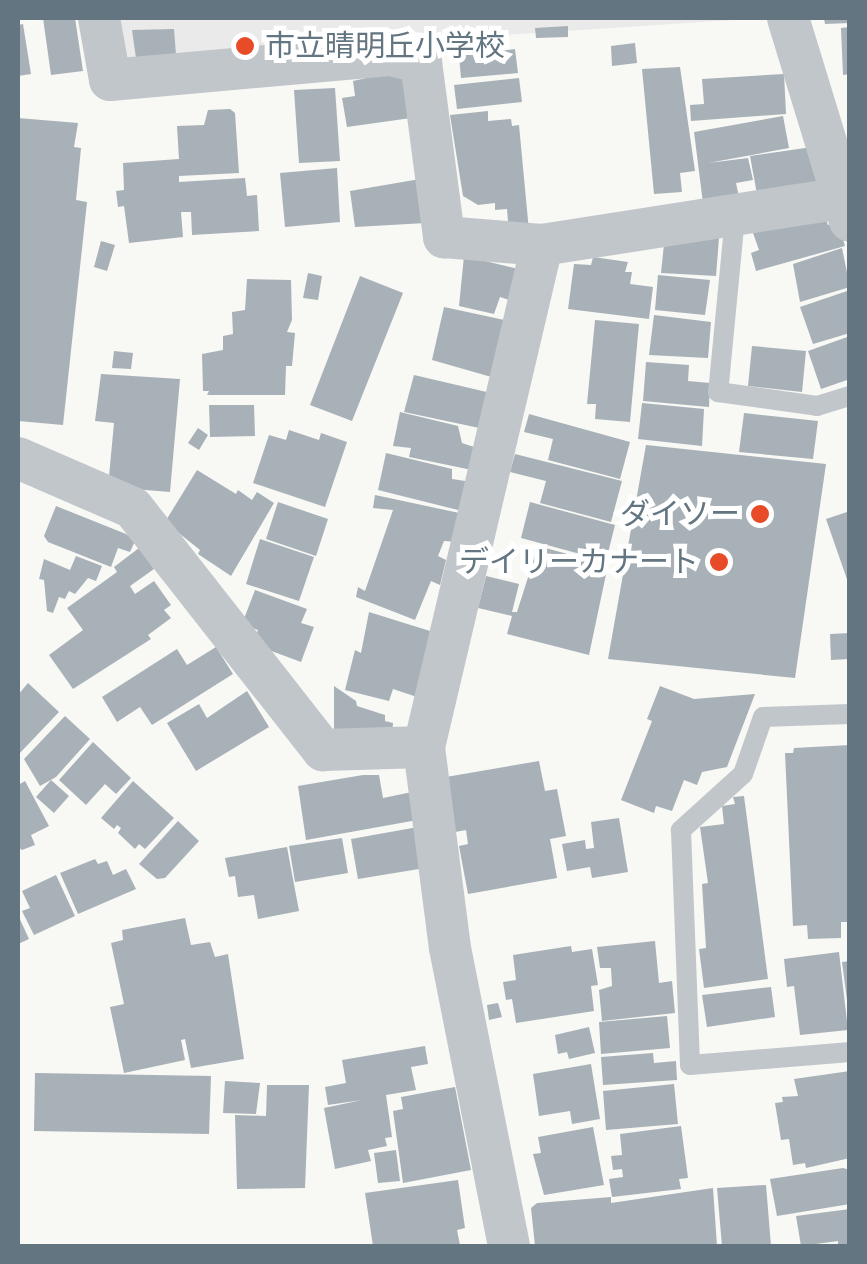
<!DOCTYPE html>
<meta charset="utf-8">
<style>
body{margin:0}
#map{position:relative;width:867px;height:1264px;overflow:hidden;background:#f8f8f5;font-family:Roboto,"Noto Sans JP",sans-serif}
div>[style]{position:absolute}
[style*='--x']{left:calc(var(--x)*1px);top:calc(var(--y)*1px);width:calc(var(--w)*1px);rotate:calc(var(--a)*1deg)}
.built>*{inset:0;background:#e9eae9}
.building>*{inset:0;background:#a8b1b7}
.service>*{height:20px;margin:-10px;padding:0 10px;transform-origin:10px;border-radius:10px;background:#c1c6ca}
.minor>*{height:42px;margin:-21px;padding:0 21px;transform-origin:21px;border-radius:21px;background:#c1c6ca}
.dots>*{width:28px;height:28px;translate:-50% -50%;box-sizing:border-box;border:5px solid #fff;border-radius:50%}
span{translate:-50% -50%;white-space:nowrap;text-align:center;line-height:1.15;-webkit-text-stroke:10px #fff;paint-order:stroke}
.poi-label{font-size:30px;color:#637581}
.left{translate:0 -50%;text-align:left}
.right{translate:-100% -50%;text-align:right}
.frame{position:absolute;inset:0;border:20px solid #637581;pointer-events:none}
</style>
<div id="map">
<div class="built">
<i style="clip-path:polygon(109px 18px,763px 18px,460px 38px,129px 68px)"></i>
</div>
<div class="building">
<i style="clip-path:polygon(43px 18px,75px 18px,83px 71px,51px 75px)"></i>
<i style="clip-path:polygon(824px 18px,850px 18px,850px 23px,825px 24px)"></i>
<i style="clip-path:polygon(23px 24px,31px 74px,18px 76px,18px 25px)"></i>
<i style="clip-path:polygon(568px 26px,568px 37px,536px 38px,535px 28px)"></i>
<i style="clip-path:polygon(850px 27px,850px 74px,843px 75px,841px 28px)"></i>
<i style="clip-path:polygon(174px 29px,176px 55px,136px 58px,132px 30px)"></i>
<i style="clip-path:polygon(635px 43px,637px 63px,612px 66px,611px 46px)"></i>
<i style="clip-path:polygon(515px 49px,518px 73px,461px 78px,459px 56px)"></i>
<i style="clip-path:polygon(680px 67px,695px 171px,680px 173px,682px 192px,654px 194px,642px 69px)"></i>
<i style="clip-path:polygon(393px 72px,412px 77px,418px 117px,347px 127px,342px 98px,355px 96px,353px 81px)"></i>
<i style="clip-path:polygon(784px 74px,786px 114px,691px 121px,690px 105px,704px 104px,702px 79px)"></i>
<i style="clip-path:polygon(519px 78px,522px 102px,457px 109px,454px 85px)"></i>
<i style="clip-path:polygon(335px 88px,340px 161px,299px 163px,294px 90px)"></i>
<i style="clip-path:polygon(230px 109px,235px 113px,239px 173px,179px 176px,179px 182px,245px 178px,247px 196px,257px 195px,259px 231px,192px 235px,191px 212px,181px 212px,183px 237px,129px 243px,124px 206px,118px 207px,116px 191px,124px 190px,123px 163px,179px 159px,177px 126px,204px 125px,208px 110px)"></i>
<i style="clip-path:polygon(488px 111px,488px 121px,511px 119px,512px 126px,519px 125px,529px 231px,509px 233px,507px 209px,495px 210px,495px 203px,478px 205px,463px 196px,450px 115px)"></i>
<i style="clip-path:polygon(783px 116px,789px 148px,708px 163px,748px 158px,753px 180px,736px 183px,739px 197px,703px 203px,694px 132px)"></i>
<i style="clip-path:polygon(18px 118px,78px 123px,74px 147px,81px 148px,76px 200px,87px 202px,63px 425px,18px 421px)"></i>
<i style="clip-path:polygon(812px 147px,819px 184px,757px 194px,750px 156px)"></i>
<i style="clip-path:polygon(337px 168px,340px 222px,285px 227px,280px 173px)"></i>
<i style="clip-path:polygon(420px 179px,426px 223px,355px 227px,350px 191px)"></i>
<i style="clip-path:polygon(823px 212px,828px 225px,838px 222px,845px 246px,756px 271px,751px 253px,759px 250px,753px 233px)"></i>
<i style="clip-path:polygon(719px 238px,716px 276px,661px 273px,664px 244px)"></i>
<i style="clip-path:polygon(101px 241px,115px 245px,107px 271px,94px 267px)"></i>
<i style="clip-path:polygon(842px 248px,850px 287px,800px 302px,793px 264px)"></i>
<i style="clip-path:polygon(464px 256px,522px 270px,515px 302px,500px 297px,494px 314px,459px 306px)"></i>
<i style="clip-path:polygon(593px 257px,628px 262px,625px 272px,632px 272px,630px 284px,653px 287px,649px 319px,568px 309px,574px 264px,591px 265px)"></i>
<i style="clip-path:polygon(308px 273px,322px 276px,318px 300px,303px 298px)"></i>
<i style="clip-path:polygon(658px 275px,710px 280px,705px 315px,655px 310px)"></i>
<i style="clip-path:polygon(360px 276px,403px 293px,352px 421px,310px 405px)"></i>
<i style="clip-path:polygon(247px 279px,291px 280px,292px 320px,287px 332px,295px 333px,292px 366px,286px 366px,285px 395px,207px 395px,209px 391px,203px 391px,202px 354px,223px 350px,223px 336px,233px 334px,232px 312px,245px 310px)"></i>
<i style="clip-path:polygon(850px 290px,850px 333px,813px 344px,800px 307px)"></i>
<i style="clip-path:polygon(444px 307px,509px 321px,495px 378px,432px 360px)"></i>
<i style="clip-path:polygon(654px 315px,711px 322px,708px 358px,649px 355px)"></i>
<i style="clip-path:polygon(595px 320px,639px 324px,630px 422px,595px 419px,596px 404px,587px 404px)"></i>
<i style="clip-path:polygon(850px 336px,850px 379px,821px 389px,808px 351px)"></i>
<i style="clip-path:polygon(752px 346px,806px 351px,802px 392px,748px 386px)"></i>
<i style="clip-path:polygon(114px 351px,133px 353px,131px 369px,112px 368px)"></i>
<i style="clip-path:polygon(646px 362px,689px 365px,688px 381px,710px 383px,709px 407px,643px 401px)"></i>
<i style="clip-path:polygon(101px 374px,180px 379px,170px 492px,108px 487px,114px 423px,95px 421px)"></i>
<i style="clip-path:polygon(414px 375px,491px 393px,484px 429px,404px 412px)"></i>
<i style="clip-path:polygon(642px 403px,704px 409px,702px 446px,638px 439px)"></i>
<i style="clip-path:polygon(209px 405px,254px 405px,255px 436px,210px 437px)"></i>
<i style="clip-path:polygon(400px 412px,458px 426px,462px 443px,477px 448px,472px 470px,409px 457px,411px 448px,393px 446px)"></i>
<i style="clip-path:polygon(744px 413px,818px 421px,813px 459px,739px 452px)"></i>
<i style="clip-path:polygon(529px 414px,630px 442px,620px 479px,548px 460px,553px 439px,524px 432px)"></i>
<i style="clip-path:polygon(198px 428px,208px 435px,199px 450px,188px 443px)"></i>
<i style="clip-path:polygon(289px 430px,319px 440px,321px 433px,347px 442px,325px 507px,253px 483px,269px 435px,286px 440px)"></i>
<i style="clip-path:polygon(646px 445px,826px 464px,795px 678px,608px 659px)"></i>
<i style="clip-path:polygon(386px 453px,452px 469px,452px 479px,472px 482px,466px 512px,378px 490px)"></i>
<i style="clip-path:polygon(515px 454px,622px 481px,611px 522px,540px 503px,546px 481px,510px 472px)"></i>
<i style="clip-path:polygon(197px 470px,236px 494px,238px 490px,252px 500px,257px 492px,274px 503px,231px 576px,198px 554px,200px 550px,165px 522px)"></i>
<i style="clip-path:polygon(375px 495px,464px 514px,460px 542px,444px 541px,438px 556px,446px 560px,440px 585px,431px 581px,415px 620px,356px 597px,358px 587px,365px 591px,393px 510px,373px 508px)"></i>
<i style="clip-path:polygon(278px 502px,328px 519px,316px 556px,266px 539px)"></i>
<i style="clip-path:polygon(530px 502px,615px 525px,606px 561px,521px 538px)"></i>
<i style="clip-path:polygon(56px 506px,126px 534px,135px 541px,130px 552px,118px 548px,111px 567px,48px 542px,44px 536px)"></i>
<i style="clip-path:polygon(850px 511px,850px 585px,849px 585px,826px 519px)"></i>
<i style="clip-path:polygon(260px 539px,314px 557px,299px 601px,246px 584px)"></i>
<i style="clip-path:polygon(538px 546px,608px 565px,589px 655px,507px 634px,512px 616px,478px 608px,486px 576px,519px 584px,512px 612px,517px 612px)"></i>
<i style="clip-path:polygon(139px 548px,154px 569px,130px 586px,135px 594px,154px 581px,171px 605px,164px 610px,171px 618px,148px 635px,151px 639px,73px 689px,49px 655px,83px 630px,67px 608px,117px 572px,114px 567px)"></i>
<i style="clip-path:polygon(76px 556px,102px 566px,96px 581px,88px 578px,75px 594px,69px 591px,65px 599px,59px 597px,53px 613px,47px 611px,44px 580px,39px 579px,44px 559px,70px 570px)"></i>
<i style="clip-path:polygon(255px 590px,307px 609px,301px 623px,314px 627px,301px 662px,253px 644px,258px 630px,242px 624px)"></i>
<i style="clip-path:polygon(369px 612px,430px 631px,420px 698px,393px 689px,389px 701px,345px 690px,355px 650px,361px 653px)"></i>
<i style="clip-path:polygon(850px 633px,850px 659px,831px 660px,830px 634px)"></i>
<i style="clip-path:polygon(216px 647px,233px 674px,152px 725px,140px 707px,117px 722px,102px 697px,177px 649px,187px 665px)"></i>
<i style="clip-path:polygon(28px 683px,59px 712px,18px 755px,18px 695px)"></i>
<i style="clip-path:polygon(334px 686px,356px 701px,357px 706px,385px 715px,385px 721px,393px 723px,392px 735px,334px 732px)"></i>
<i style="clip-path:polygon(660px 686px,694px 699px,755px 694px,727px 767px,702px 772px,697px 785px,684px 780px,672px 811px,656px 806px,654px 813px,621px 800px,652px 721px,647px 719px)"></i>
<i style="clip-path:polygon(247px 691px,269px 727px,196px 771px,167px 723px,199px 704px,207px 718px)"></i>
<i style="clip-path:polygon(65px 716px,90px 739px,56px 777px,40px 786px,24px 759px)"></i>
<i style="clip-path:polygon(93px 742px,131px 778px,116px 794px,105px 784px,86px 805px,59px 780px)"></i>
<i style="clip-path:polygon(850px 745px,850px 922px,841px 922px,841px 938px,808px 939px,807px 925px,793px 926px,785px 753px,793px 753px,794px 748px)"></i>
<i style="clip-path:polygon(539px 761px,545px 791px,557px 789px,566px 836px,550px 839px,557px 878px,468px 894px,459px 846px,468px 844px,466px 830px,455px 832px,446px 777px)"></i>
<i style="clip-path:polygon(363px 775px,379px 775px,383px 798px,417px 791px,423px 819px,306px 840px,298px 786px)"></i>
<i style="clip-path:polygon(51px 780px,69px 796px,54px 813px,36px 797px)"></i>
<i style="clip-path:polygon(25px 781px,49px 826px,31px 835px,35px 845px,22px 850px,18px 847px,18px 785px)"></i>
<i style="clip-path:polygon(133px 781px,174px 818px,145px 849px,139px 844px,135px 849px,118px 833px,121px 828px,117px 825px,114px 829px,101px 818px)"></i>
<i style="clip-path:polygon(744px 796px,768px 979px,704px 988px,699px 949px,706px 948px,702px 884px,708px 883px,700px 827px,724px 824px,722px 806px,735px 804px,733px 797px)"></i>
<i style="clip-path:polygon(619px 818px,628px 872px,592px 878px,590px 867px,567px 871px,562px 844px,585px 840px,586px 849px,594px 848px,591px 822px)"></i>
<i style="clip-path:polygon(178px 821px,199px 841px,165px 878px,157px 879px,139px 864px)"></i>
<i style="clip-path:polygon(418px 827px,425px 868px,358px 879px,351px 839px)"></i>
<i style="clip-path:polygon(342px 838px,348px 873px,295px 882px,289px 846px)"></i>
<i style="clip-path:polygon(287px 847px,299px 911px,258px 919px,254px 895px,238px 897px,235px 876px,229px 877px,225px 858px)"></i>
<i style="clip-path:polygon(95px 859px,98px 864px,107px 861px,113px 875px,126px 869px,136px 889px,78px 914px,60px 873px)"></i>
<i style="clip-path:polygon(56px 875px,75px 916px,34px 935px,22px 911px,30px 908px,22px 891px)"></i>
<i style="clip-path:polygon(18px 915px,29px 939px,18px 944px)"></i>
<i style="clip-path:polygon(185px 918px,191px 945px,210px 942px,215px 957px,228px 954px,244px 1059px,191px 1068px,185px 1039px,181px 1040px,185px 1060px,124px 1073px,110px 1007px,124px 1004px,111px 943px,123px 940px,122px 930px)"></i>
<i style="clip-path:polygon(655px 941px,659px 983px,672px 981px,675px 1013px,602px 1021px,599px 990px,612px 986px,611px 968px,600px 968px,597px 947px)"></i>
<i style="clip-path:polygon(571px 946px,572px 952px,592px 949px,598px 985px,591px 986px,594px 1011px,516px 1023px,512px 999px,506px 1000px,503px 982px,516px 980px,513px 955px)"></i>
<i style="clip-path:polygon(839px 952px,848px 1030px,800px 1035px,794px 986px,787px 987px,784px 959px)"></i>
<i style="clip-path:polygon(850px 961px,850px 1000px,847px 1000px,842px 962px)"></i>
<i style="clip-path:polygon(771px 987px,775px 1017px,707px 1027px,702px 995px)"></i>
<i style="clip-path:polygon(498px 1003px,502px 1017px,489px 1020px,487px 1005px)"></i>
<i style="clip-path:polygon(667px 1016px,670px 1048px,601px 1054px,599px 1022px)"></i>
<i style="clip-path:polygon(589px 1027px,595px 1053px,569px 1059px,567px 1052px,558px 1054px,555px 1035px)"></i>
<i style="clip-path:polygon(425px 1046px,428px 1064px,411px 1067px,416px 1090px,386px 1095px,392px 1137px,385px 1138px,387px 1146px,368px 1150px,371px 1161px,335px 1169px,324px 1108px,362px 1100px,328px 1105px,325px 1087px,346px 1083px,342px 1060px)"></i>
<i style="clip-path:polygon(653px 1053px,654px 1063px,676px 1061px,677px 1080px,603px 1085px,601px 1057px)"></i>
<i style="clip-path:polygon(591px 1064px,600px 1119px,572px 1124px,570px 1111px,539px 1116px,533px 1074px)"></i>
<i style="clip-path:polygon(850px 1071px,850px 1158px,806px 1168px,805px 1163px,793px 1165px,789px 1139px,781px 1140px,775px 1103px,783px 1102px,782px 1097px,798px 1096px,794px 1079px)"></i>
<i style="clip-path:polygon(35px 1073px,211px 1076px,209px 1134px,34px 1131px)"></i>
<i style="clip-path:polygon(225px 1081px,260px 1083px,256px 1114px,223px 1113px)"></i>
<i style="clip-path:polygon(674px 1084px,678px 1124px,606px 1130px,603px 1091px)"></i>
<i style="clip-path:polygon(267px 1085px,309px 1085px,305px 1188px,237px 1189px,235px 1115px,266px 1116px)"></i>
<i style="clip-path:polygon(455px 1087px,471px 1170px,403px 1183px,393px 1111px,403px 1109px,401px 1097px)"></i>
<i style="clip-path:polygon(681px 1126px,688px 1178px,679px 1179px,681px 1189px,612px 1197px,609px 1179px,623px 1177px,622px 1169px,613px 1170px,611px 1156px,622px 1155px,620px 1134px)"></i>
<i style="clip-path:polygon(593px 1127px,604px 1185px,544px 1195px,533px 1154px,541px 1153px,538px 1137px)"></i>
<i style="clip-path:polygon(396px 1150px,400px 1181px,378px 1183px,374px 1153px)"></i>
<i style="clip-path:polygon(843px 1168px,850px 1170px,850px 1204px,777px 1216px,770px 1179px)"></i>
<i style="clip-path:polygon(458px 1180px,465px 1228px,457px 1230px,460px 1245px,373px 1246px,365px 1193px)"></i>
<i style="clip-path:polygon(766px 1185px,771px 1246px,722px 1246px,717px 1188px)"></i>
<i style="clip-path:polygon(713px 1188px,717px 1246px,535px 1246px,531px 1208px,537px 1203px,611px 1197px,611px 1203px)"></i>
<i style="clip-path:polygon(850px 1209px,850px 1246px,838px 1246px,838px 1241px,801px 1246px,796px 1216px)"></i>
</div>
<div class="service">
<i style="--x:735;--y:217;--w:176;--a:95.5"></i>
<i style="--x:718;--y:392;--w:100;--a:8"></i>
<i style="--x:817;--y:406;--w:34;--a:-17"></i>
<i style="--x:850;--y:714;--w:87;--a:178"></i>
<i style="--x:763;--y:717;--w:60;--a:109.3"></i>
<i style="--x:743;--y:774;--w:84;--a:137.9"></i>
<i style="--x:681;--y:830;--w:235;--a:87.8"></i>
<i style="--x:690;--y:1065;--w:161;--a:-4.6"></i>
</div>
<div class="minor">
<i style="--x:99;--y:18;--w:63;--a:79.9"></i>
<i style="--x:110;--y:80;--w:281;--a:-5.1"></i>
<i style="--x:390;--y:55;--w:32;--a:13"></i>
<i style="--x:421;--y:62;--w:177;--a:82.5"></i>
<i style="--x:444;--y:237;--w:98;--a:4.7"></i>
<i style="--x:542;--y:245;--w:304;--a:-8.9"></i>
<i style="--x:788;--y:18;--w:212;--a:73"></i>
<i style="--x:18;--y:458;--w:125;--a:23.5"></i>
<i style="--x:133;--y:508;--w:308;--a:51.9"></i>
<i style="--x:323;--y:750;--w:101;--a:-1.7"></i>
<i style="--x:509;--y:1246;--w:304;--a:-101.2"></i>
<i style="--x:450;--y:948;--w:203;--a:-97.4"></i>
<i style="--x:424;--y:747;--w:516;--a:-76.77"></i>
</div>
<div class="dots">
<i style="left:245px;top:46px;background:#e74b27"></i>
<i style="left:760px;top:514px;background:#e74b27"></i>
<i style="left:719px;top:562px;background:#e74b27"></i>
</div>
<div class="poi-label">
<span class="left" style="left:265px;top:46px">市立晴明丘小学校</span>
<span class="right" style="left:740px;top:514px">ダイソー</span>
<span class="right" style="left:699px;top:562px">デイリーカナート</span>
</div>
<div class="frame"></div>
</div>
